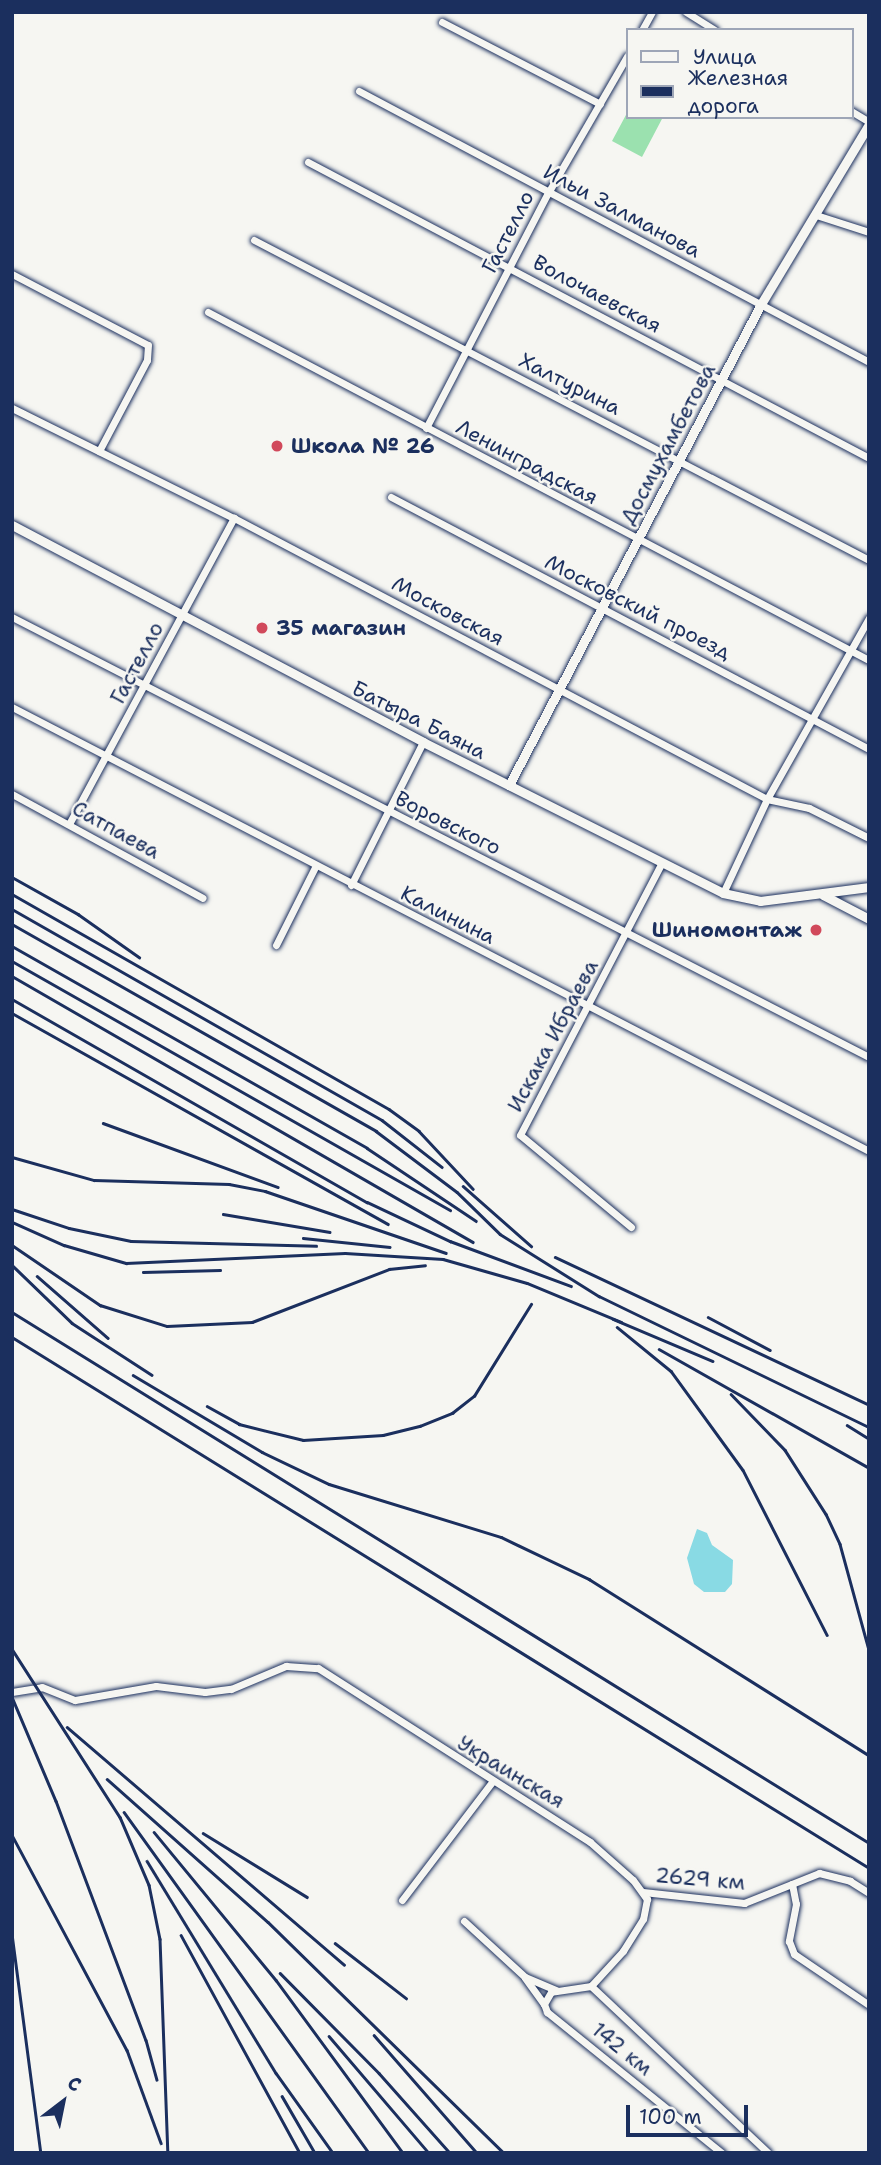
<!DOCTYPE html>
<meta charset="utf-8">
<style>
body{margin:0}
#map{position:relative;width:881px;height:2165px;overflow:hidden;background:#f6f6f2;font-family:"Shantell Sans",sans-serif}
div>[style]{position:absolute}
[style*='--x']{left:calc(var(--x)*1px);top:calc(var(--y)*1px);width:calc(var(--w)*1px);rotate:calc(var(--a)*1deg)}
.green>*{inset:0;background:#9be1af}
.water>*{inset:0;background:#89dae4}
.roads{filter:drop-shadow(0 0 2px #1b2f5e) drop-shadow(0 0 2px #1b2f5e)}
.minor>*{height:7px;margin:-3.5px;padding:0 3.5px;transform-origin:3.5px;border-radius:3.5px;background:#f6f6f2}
.tertiary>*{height:9px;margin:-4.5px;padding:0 4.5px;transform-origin:4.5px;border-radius:4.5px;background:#f6f6f2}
.rail>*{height:2.5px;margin:-1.25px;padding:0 1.25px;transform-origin:1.25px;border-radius:1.25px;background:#1b2f5e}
.dots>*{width:19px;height:19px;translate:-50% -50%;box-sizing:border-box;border:4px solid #f6f6f2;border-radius:50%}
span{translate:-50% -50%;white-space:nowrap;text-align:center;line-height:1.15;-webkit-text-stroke:5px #f6f6f2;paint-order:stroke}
.street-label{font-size:21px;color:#1b2f5e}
.poi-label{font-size:21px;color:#1b2f5e;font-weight:700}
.left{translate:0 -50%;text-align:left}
.right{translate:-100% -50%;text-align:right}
.frame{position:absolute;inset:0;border:14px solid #1b2f5e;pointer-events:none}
.legend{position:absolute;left:626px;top:28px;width:228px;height:91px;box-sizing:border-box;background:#f6f6f2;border:2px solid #9ea6b7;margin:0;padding:9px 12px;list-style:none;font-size:21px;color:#1b2f5e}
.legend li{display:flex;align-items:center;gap:14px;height:35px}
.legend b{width:35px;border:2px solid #9ea6b7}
.north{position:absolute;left:28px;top:2067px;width:70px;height:70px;-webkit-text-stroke:5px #f6f6f2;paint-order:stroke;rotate:32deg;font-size:19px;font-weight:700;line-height:28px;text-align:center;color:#1b2f5e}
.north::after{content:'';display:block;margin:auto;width:24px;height:32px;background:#1b2f5e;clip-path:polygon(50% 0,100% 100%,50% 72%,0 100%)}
.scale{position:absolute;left:626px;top:2105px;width:122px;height:32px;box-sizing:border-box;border:4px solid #1b2f5e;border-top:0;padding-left:9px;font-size:21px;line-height:24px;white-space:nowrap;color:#1b2f5e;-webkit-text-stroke:5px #f6f6f2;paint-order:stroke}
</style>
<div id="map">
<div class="green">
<i style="clip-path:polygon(627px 113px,627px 117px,663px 117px,642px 157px,612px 141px)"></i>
</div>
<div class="water">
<i style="clip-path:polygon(697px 1529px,707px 1533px,712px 1545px,733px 1560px,732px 1584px,725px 1592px,704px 1592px,694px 1584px,687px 1558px)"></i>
</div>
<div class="roads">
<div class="minor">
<i style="--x:686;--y:12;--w:34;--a:32"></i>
<i style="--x:442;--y:22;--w:178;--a:27.4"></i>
<i style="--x:642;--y:30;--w:21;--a:-61"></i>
<i style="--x:359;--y:91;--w:578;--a:27.98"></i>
<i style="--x:851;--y:111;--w:21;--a:31"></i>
<i style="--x:308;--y:162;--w:634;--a:27.82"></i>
<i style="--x:816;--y:215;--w:56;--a:17.8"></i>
<i style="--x:254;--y:240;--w:693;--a:27.49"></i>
<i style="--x:12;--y:274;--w:153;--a:27.6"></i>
<i style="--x:148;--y:345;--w:15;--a:94"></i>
<i style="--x:147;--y:360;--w:103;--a:117.8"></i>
<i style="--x:208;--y:312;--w:747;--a:27.77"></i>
<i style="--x:12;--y:408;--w:248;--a:26.4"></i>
<i style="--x:234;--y:518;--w:603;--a:27.8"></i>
<i style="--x:767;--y:799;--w:43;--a:12.1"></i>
<i style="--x:809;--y:808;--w:67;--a:26.6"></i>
<i style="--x:426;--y:428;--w:265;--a:-62.6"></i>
<i style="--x:548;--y:193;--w:158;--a:-60"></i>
<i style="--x:391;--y:497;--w:540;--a:27.8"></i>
<i style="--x:12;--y:617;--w:963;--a:27.18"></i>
<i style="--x:12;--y:707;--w:965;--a:27.39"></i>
<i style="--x:12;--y:794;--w:217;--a:28.6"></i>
<i style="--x:69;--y:824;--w:348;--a:-61.7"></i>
<i style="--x:351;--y:885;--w:160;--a:-63.3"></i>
<i style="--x:723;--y:893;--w:104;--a:-64.9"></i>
<i style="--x:767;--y:799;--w:208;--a:-60.6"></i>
<i style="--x:276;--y:945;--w:87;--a:-63.4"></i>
<i style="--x:631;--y:1227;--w:144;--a:-140.3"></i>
<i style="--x:520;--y:1135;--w:308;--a:-62.5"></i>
<i style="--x:12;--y:1692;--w:30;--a:-9"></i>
<i style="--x:42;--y:1687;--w:35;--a:22"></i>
<i style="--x:75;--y:1700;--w:82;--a:-9.8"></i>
<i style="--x:156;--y:1686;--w:49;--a:7"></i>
<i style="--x:205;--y:1692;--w:26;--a:-7"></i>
<i style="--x:231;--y:1689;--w:60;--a:-22.7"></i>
<i style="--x:286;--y:1666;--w:32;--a:4"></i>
<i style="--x:318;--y:1668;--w:323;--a:32.6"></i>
<i style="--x:590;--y:1842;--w:57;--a:41.5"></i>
<i style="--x:633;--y:1880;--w:24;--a:54"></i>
<i style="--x:647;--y:1899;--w:20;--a:101"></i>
<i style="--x:643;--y:1919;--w:38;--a:122"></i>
<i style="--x:623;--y:1951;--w:47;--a:132.4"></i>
<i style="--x:591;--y:1986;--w:243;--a:43.3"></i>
<i style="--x:792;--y:1884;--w:20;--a:79"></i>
<i style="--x:796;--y:1904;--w:38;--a:101"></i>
<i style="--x:789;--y:1941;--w:14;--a:69"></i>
<i style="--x:794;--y:1954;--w:91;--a:34.2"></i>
<i style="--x:643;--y:1892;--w:102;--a:6.2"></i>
<i style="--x:744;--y:1903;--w:81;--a:-21.8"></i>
<i style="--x:819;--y:1873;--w:32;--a:14"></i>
<i style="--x:850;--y:1881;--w:22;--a:32"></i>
<i style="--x:402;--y:1900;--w:148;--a:-52.7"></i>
<i style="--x:464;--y:1921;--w:83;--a:42.6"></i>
<i style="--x:525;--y:1977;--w:34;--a:23"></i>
<i style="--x:525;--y:1978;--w:32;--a:54"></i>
<i style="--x:591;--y:1986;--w:40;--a:171.5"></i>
<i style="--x:551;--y:1992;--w:14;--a:120"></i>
<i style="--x:544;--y:2004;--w:9;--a:69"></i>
<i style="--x:547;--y:2012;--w:225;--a:38.9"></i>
</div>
<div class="tertiary">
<i style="--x:12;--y:525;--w:465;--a:27.8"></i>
<i style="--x:423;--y:742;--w:336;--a:26.7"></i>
<i style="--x:723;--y:893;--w:38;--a:12"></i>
<i style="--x:760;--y:901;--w:110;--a:-7.3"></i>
<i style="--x:509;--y:785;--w:543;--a:-62.35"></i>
<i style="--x:761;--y:304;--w:210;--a:-59"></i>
<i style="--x:823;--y:895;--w:52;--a:27.6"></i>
</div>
</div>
<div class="rail">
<i style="--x:12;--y:877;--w:76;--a:29.3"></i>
<i style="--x:78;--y:914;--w:75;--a:35.2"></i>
<i style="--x:12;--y:894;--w:434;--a:29.7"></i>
<i style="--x:389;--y:1109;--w:37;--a:36"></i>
<i style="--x:419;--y:1131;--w:79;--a:47"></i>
<i style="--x:12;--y:909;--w:426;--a:29.7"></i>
<i style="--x:382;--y:1120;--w:76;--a:38.1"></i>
<i style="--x:12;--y:924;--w:419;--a:29.6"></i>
<i style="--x:376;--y:1131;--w:101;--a:37"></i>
<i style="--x:457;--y:1192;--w:60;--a:44.3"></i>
<i style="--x:500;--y:1234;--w:117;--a:32.1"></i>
<i style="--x:599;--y:1296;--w:300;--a:25.9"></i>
<i style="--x:12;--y:946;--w:408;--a:29.6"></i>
<i style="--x:367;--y:1148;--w:131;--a:33.8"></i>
<i style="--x:12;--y:961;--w:504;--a:29.62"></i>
<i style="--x:12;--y:976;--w:532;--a:29.99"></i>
<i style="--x:12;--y:999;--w:409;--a:29.8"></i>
<i style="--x:367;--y:1202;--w:92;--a:25.2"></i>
<i style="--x:450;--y:1241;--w:129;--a:20.4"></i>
<i style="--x:12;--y:1013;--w:431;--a:29.3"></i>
<i style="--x:103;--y:1123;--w:186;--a:20.1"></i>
<i style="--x:12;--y:1157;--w:85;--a:15.7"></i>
<i style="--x:94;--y:1180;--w:135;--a:1.7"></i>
<i style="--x:229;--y:1184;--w:37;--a:11"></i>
<i style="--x:265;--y:1191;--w:191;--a:18.9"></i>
<i style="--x:463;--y:1186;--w:91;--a:41.4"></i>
<i style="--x:12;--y:1209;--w:60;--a:18.4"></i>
<i style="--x:69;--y:1228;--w:63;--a:11.8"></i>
<i style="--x:131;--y:1241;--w:185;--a:1.5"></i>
<i style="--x:223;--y:1214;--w:108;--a:9.6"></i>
<i style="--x:12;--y:1222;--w:57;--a:23.9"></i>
<i style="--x:64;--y:1245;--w:65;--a:16.2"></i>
<i style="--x:126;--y:1263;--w:219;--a:-2.6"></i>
<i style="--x:345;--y:1253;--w:98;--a:3.5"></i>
<i style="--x:443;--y:1259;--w:87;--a:15.9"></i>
<i style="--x:527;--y:1283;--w:102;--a:22.5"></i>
<i style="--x:303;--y:1238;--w:87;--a:5.9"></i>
<i style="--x:12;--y:1245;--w:107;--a:34.3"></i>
<i style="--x:100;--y:1305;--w:70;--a:17.4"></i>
<i style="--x:167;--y:1326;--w:85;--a:-2.7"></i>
<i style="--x:252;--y:1322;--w:147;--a:-21.1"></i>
<i style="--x:389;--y:1269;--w:36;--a:-6"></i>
<i style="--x:555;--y:1257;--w:347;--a:25.2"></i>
<i style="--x:12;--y:1265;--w:83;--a:44"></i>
<i style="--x:72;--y:1323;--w:95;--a:33"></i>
<i style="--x:143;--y:1272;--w:77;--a:-1.5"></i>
<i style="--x:37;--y:1276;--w:94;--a:41.1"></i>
<i style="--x:12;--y:1312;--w:1008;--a:31.78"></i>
<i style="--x:708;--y:1317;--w:70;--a:28"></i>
<i style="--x:613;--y:1319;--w:108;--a:22.8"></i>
<i style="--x:617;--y:1327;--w:70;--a:39.2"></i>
<i style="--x:671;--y:1371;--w:122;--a:54"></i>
<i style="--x:743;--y:1470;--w:185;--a:63"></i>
<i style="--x:12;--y:1337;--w:1008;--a:31.78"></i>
<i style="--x:659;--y:1349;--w:241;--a:29.5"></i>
<i style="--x:133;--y:1375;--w:150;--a:30.8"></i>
<i style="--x:262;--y:1452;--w:74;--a:25.5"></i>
<i style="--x:329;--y:1484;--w:180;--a:17.1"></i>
<i style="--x:501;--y:1537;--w:98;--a:25.5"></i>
<i style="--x:589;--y:1579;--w:331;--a:32.2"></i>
<i style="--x:731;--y:1394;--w:78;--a:46"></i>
<i style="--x:785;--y:1450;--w:76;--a:57.4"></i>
<i style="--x:826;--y:1514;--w:33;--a:65"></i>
<i style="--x:840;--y:1544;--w:110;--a:74.7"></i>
<i style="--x:207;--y:1406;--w:37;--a:29"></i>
<i style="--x:239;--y:1424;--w:66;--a:14"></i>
<i style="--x:303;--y:1440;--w:80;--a:-3.6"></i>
<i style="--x:383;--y:1435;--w:38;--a:-14"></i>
<i style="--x:420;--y:1426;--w:35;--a:-22"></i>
<i style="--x:452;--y:1413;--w:28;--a:-38"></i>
<i style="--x:474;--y:1396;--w:108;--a:-58.2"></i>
<i style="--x:847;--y:1425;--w:26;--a:32"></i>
<i style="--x:12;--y:1649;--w:200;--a:57.3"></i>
<i style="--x:120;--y:1817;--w:74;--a:66.9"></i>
<i style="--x:149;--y:1885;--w:55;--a:78.5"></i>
<i style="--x:160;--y:1939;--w:214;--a:87.9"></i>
<i style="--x:12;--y:1697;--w:113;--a:67.1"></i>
<i style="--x:56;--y:1801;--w:255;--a:69.4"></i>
<i style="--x:146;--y:2040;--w:41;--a:74.6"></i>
<i style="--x:67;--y:1727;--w:365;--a:40.6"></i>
<i style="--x:107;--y:1779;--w:215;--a:41.6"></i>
<i style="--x:268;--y:1922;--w:330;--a:44.4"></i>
<i style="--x:124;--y:1812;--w:420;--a:54.3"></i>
<i style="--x:154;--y:1832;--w:192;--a:50.5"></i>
<i style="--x:276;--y:1980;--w:215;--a:53.7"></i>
<i style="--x:203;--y:1833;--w:122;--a:31.6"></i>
<i style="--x:12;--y:1835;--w:244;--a:61.9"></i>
<i style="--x:127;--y:2050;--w:99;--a:69.9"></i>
<i style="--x:147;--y:1861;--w:248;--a:58.7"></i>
<i style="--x:276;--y:2073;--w:98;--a:54.5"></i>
<i style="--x:12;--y:1934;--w:221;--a:82.5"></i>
<i style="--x:181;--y:1935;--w:248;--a:61.4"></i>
<i style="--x:335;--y:1943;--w:90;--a:37.8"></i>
<i style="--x:280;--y:1973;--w:141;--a:45.3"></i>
<i style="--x:379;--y:2073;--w:107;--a:48.4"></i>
<i style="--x:374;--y:2035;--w:157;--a:48.9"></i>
<i style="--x:329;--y:2036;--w:154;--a:49.5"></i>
<i style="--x:282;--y:2096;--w:66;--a:59.9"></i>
</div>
<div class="dots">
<i style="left:277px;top:446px;background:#d1495b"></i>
<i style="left:262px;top:628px;background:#d1495b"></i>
<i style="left:816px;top:930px;background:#d1495b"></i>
</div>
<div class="street-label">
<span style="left:622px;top:211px;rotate:28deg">Ильи Залманова</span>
<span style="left:508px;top:232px;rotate:-63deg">Гастелло</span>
<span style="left:597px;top:294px;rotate:28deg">Волочаевская</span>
<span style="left:570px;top:384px;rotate:27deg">Халтурина</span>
<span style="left:668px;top:444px;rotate:-62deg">Досмухамбетова</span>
<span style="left:527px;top:462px;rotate:28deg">Ленинградская</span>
<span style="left:638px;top:607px;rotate:27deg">Московский проезд</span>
<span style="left:448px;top:611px;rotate:28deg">Московская</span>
<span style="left:137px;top:663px;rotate:-62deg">Гастелло</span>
<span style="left:419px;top:720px;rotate:27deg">Батыра Баяна</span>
<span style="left:448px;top:823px;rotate:27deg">Воровского</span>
<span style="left:116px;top:830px;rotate:29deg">Сатпаева</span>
<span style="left:448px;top:915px;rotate:27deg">Калинина</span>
<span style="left:553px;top:1036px;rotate:-62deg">Искака Ибраева</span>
<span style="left:511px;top:1772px;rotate:31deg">Украинская</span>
<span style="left:700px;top:1879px;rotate:5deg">2629 км</span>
<span style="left:622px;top:2049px;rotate:39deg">142 км</span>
</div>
<div class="poi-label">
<span class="left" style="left:291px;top:446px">Школа № 26</span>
<span class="left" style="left:276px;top:628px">35 магазин</span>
<span class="right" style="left:802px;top:930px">Шиномонтаж</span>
</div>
<div class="frame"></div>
<ul class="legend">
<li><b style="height:9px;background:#f6f6f2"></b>Улица</li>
<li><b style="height:9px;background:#1b2f5e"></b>Железная дорога</li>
</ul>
<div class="north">С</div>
<div class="scale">100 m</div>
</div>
